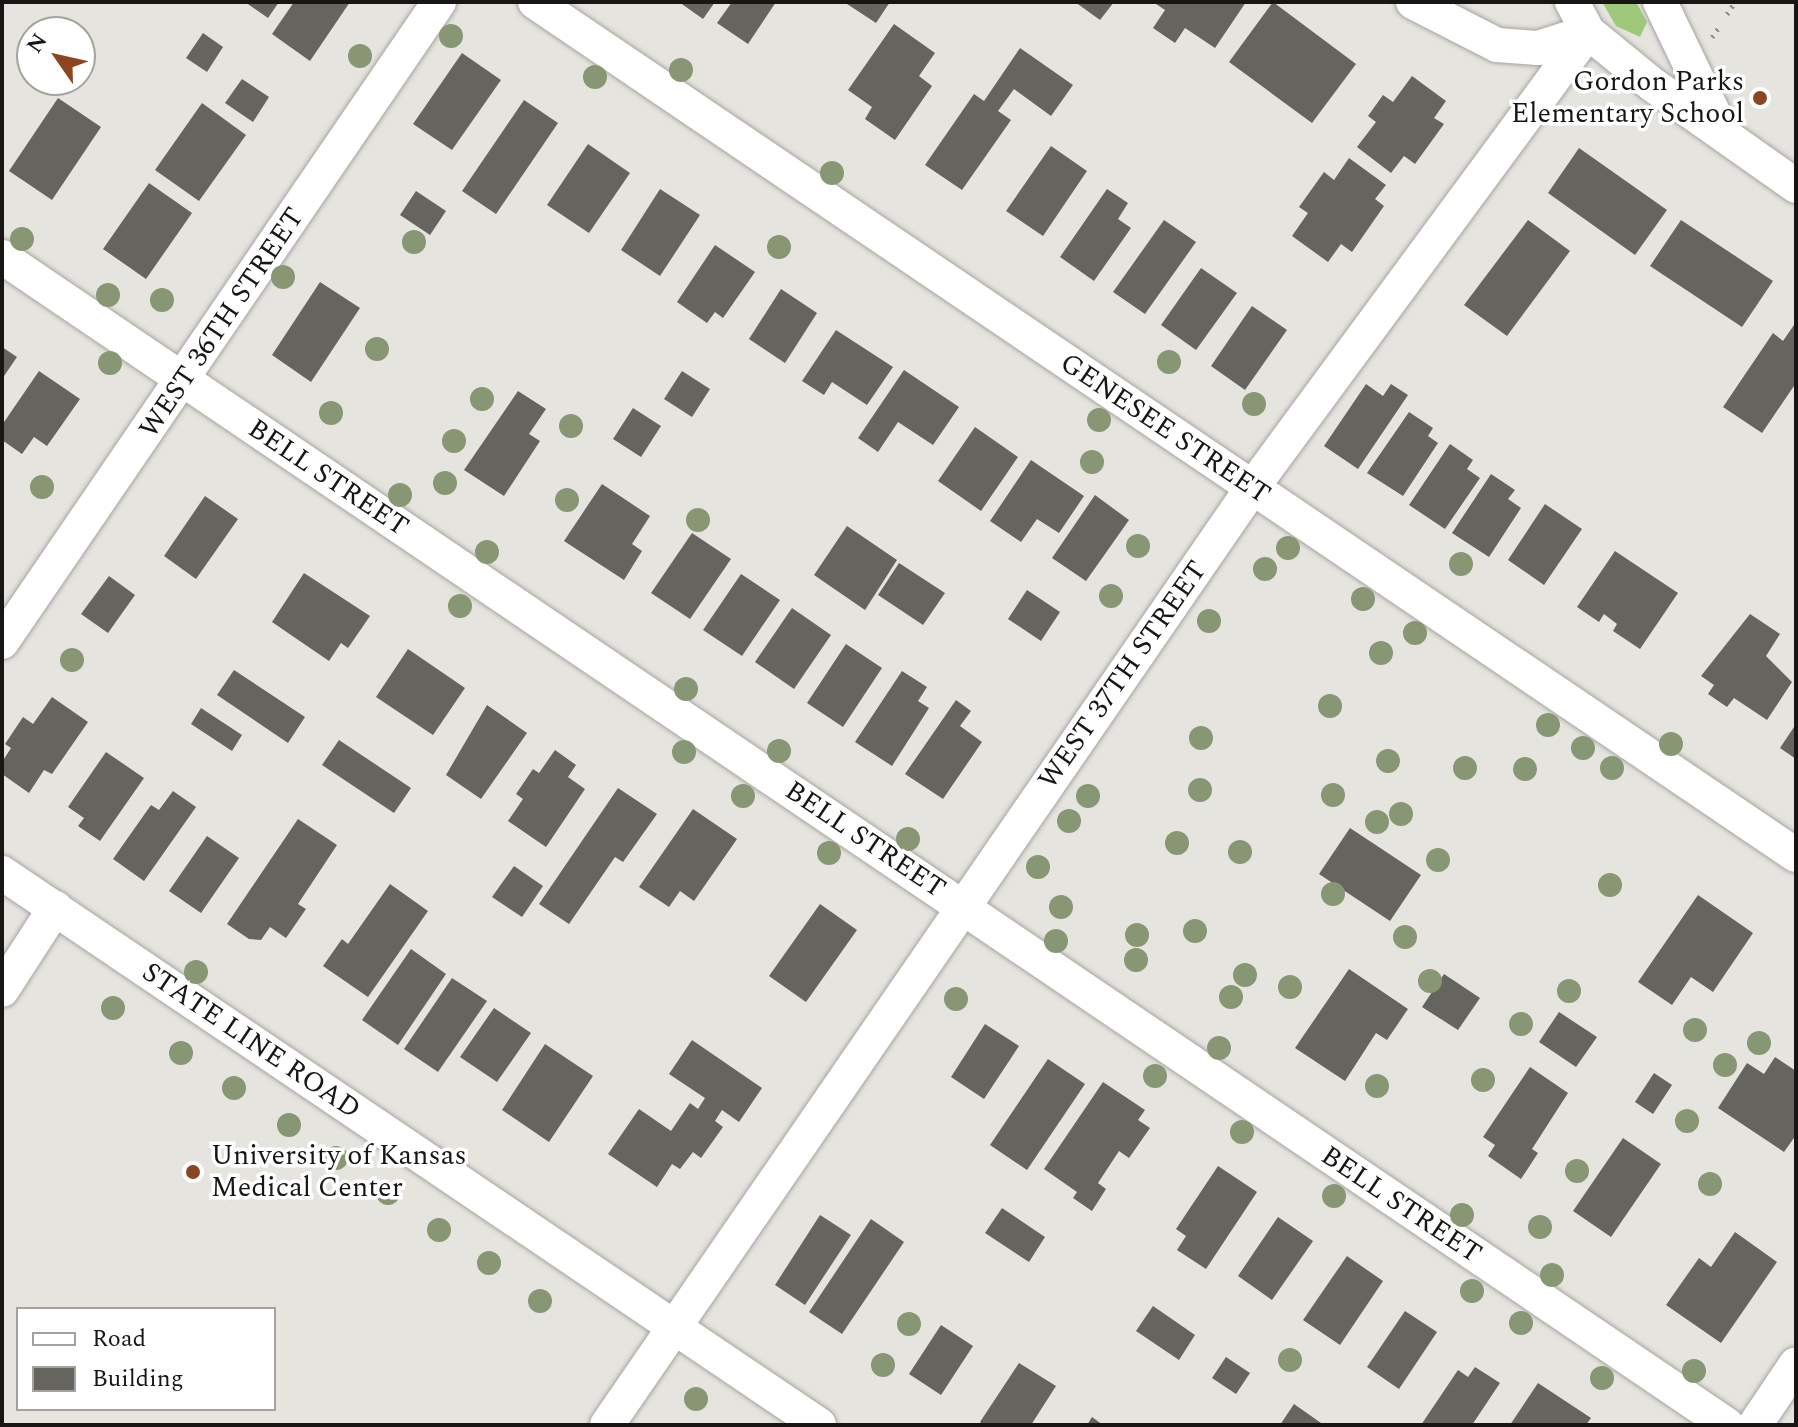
<!DOCTYPE html>
<style>
body{margin:0}
#map{position:relative;width:1798px;height:1427px;overflow:hidden;background:#e6e4df;font-family:Spectral,serif}
div>[style]{position:absolute}
[style*='--x']{left:calc(var(--x)*1px);top:calc(var(--y)*1px);width:calc(var(--w)*1px);rotate:calc(var(--a)*1deg)}
.green>*{inset:0;background:#9fc97a}
.building>*{inset:0;background:#66645f}
.path>*{height:5px;margin-top:-2.5px;transform-origin:0;background:repeating-linear-gradient(90deg,#8e8d89 0 2px,transparent 0 8px)}
.roads{filter:drop-shadow(0 0 2px #a6a49f) drop-shadow(0 0 2px #a6a49f)}
.minor>*{height:34px;margin:-17px;padding:0 17px;transform-origin:17px;border-radius:17px;background:#fff}
.trees>*{width:24px;height:24px;margin:-12px;border-radius:50%;background:#879673}
.dots>*{width:22px;height:22px;translate:-50% -50%;box-sizing:border-box;border:4px solid #fff;border-radius:50%}
span{translate:-50% -50%;white-space:nowrap;text-align:center;line-height:1.15;-webkit-text-stroke:7px #fff;paint-order:stroke}
.poi-label{font-size:28px;color:#171614}
.right{translate:-100% -50%;text-align:right}
.left{translate:0 -50%;text-align:left}
.street-label{font-size:28px;color:#171614}
.frame{position:absolute;inset:0;border:4px solid #171614;pointer-events:none}
.legend{position:absolute;left:16px;top:1307px;width:260px;height:104px;box-sizing:border-box;background:#fff;border:2px solid #a2a2a1;margin:0;padding:10px 14px;list-style:none;font-size:24px;color:#171614}
.legend li{display:flex;align-items:center;gap:16px;height:40px}
.legend b{width:40px;border:2px solid #a2a2a1}
.north{position:absolute;left:16px;top:16px;width:80px;height:80px;box-sizing:border-box;background:#fff;border:2px solid #a2a2a1;border-radius:50%;rotate:304deg;font-size:22px;font-weight:700;line-height:32px;text-align:center;color:#171614}
.north::after{content:'';display:block;margin:auto;width:28px;height:36px;background:#8c4521;clip-path:polygon(50% 0,100% 100%,50% 72%,0 100%)}
</style>
<div id="map">
<div class="green">
<i style="clip-path:polygon(1602px 2px,1636px 2px,1647px 22px,1640px 37px,1616px 26px)"></i>
</div>
<div class="building">
<i style="clip-path:polygon(245px 2px,279px 2px,268px 18px)"></i>
<i style="clip-path:polygon(294px 2px,350px 2px,310px 61px,272px 34px)"></i>
<i style="clip-path:polygon(679px 2px,715px 2px,703px 19px)"></i>
<i style="clip-path:polygon(732px 2px,776px 2px,748px 44px,717px 23px)"></i>
<i style="clip-path:polygon(844px 2px,890px 2px,876px 23px)"></i>
<i style="clip-path:polygon(1075px 2px,1114px 2px,1100px 20px)"></i>
<i style="clip-path:polygon(1153px 2px,1246px 2px,1215px 48px,1185px 28px,1175px 43px,1153px 28px,1165px 10px)"></i>
<i style="clip-path:polygon(1273px 2px,1356px 64px,1312px 123px,1229px 62px)"></i>
<i style="clip-path:polygon(894px 24px,935px 53px,919px 76px,932px 86px,895px 140px,865px 119px,872px 107px,848px 90px)"></i>
<i style="clip-path:polygon(203px 33px,223px 47px,207px 72px,186px 58px)"></i>
<i style="clip-path:polygon(1020px 48px,1073px 85px,1051px 116px,1014px 89px,998px 111px,1011px 120px,962px 190px,925px 165px,974px 94px,984px 101px)"></i>
<i style="clip-path:polygon(462px 53px,501px 80px,452px 150px,413px 124px)"></i>
<i style="clip-path:polygon(1412px 76px,1446px 101px,1434px 118px,1444px 124px,1415px 164px,1404px 156px,1391px 173px,1357px 147px,1376px 122px,1368px 116px,1383px 95px,1393px 102px)"></i>
<i style="clip-path:polygon(242px 79px,269px 97px,253px 122px,225px 103px)"></i>
<i style="clip-path:polygon(58px 98px,101px 127px,52px 200px,9px 171px)"></i>
<i style="clip-path:polygon(524px 100px,558px 123px,496px 214px,462px 191px)"></i>
<i style="clip-path:polygon(202px 103px,246px 135px,199px 201px,155px 170px)"></i>
<i style="clip-path:polygon(588px 144px,630px 173px,589px 233px,547px 205px)"></i>
<i style="clip-path:polygon(1051px 146px,1087px 171px,1043px 236px,1006px 211px)"></i>
<i style="clip-path:polygon(1579px 148px,1667px 210px,1635px 255px,1548px 193px)"></i>
<i style="clip-path:polygon(1349px 158px,1386px 185px,1375px 199px,1384px 206px,1352px 252px,1341px 244px,1328px 262px,1292px 236px,1308px 213px,1299px 207px,1324px 172px,1334px 180px)"></i>
<i style="clip-path:polygon(149px 183px,192px 213px,146px 279px,103px 249px)"></i>
<i style="clip-path:polygon(660px 189px,700px 215px,660px 276px,621px 250px)"></i>
<i style="clip-path:polygon(1107px 189px,1128px 203px,1118px 219px,1131px 228px,1094px 281px,1060px 257px)"></i>
<i style="clip-path:polygon(416px 191px,446px 211px,430px 235px,400px 215px)"></i>
<i style="clip-path:polygon(1164px 220px,1196px 242px,1145px 314px,1113px 292px)"></i>
<i style="clip-path:polygon(1528px 220px,1570px 251px,1507px 336px,1464px 305px)"></i>
<i style="clip-path:polygon(1681px 220px,1773px 281px,1742px 327px,1650px 266px)"></i>
<i style="clip-path:polygon(715px 245px,755px 272px,723px 318px,715px 312px,707px 323px,677px 302px)"></i>
<i style="clip-path:polygon(1201px 268px,1237px 293px,1196px 350px,1161px 325px)"></i>
<i style="clip-path:polygon(320px 282px,360px 308px,311px 382px,272px 355px)"></i>
<i style="clip-path:polygon(781px 289px,817px 313px,785px 363px,749px 339px)"></i>
<i style="clip-path:polygon(1252px 306px,1287px 330px,1245px 390px,1211px 366px)"></i>
<i style="clip-path:polygon(1796px 322px,1796px 383px,1762px 433px,1723px 407px,1773px 333px,1783px 341px)"></i>
<i style="clip-path:polygon(836px 330px,893px 367px,867px 405px,832px 382px,824px 395px,802px 381px)"></i>
<i style="clip-path:polygon(2px 347px,17px 357px,2px 379px)"></i>
<i style="clip-path:polygon(904px 370px,959px 407px,933px 445px,898px 422px,878px 452px,858px 438px)"></i>
<i style="clip-path:polygon(39px 371px,80px 399px,47px 446px,34px 437px,22px 454px,2px 440px,2px 425px)"></i>
<i style="clip-path:polygon(682px 371px,710px 389px,692px 417px,664px 399px)"></i>
<i style="clip-path:polygon(1366px 384px,1383px 396px,1391px 384px,1408px 395px,1358px 469px,1324px 446px)"></i>
<i style="clip-path:polygon(518px 391px,546px 409px,529px 434px,540px 441px,504px 496px,464px 470px)"></i>
<i style="clip-path:polygon(633px 408px,661px 426px,641px 457px,613px 439px)"></i>
<i style="clip-path:polygon(1409px 412px,1433px 428px,1428px 436px,1438px 443px,1403px 496px,1367px 473px)"></i>
<i style="clip-path:polygon(975px 427px,1018px 457px,981px 511px,938px 481px)"></i>
<i style="clip-path:polygon(1450px 444px,1473px 460px,1467px 469px,1480px 478px,1445px 529px,1409px 505px)"></i>
<i style="clip-path:polygon(1031px 460px,1084px 496px,1059px 533px,1037px 519px,1021px 542px,990px 521px)"></i>
<i style="clip-path:polygon(1491px 474px,1515px 490px,1508px 499px,1521px 508px,1489px 557px,1452px 533px)"></i>
<i style="clip-path:polygon(602px 484px,650px 516px,632px 544px,642px 551px,624px 580px,564px 541px)"></i>
<i style="clip-path:polygon(1095px 495px,1129px 520px,1086px 581px,1052px 558px)"></i>
<i style="clip-path:polygon(205px 496px,238px 519px,196px 579px,164px 556px)"></i>
<i style="clip-path:polygon(1545px 504px,1582px 529px,1544px 585px,1508px 560px)"></i>
<i style="clip-path:polygon(847px 526px,897px 560px,865px 610px,814px 575px)"></i>
<i style="clip-path:polygon(692px 533px,731px 559px,690px 619px,651px 593px)"></i>
<i style="clip-path:polygon(1615px 551px,1678px 593px,1640px 649px,1613px 631px,1617px 624px,1604px 614px,1599px 622px,1577px 607px)"></i>
<i style="clip-path:polygon(899px 563px,945px 593px,923px 625px,878px 595px)"></i>
<i style="clip-path:polygon(304px 573px,370px 616px,348px 648px,341px 643px,329px 661px,272px 622px)"></i>
<i style="clip-path:polygon(741px 574px,780px 600px,742px 656px,703px 630px)"></i>
<i style="clip-path:polygon(109px 576px,135px 595px,108px 633px,81px 614px)"></i>
<i style="clip-path:polygon(1027px 590px,1060px 612px,1041px 641px,1008px 619px)"></i>
<i style="clip-path:polygon(792px 608px,831px 635px,794px 689px,755px 662px)"></i>
<i style="clip-path:polygon(1750px 614px,1780px 634px,1766px 656px,1792px 682px,1767px 720px,1734px 698px,1727px 707px,1708px 694px,1714px 685px,1701px 676px)"></i>
<i style="clip-path:polygon(846px 644px,882px 668px,843px 727px,807px 703px)"></i>
<i style="clip-path:polygon(408px 649px,465px 688px,433px 735px,376px 697px)"></i>
<i style="clip-path:polygon(234px 670px,305px 717px,288px 743px,217px 695px)"></i>
<i style="clip-path:polygon(902px 671px,927px 687px,918px 701px,929px 708px,892px 766px,855px 742px)"></i>
<i style="clip-path:polygon(52px 697px,88px 722px,52px 774px,44px 770px,29px 793px,2px 774px,2px 762px,11px 748px,5px 744px,23px 717px,33px 724px)"></i>
<i style="clip-path:polygon(956px 700px,971px 711px,960px 726px,982px 742px,943px 799px,905px 774px)"></i>
<i style="clip-path:polygon(487px 705px,527px 733px,481px 799px,446px 775px)"></i>
<i style="clip-path:polygon(201px 708px,242px 735px,232px 751px,191px 724px)"></i>
<i style="clip-path:polygon(1796px 724px,1796px 759px,1780px 748px)"></i>
<i style="clip-path:polygon(339px 740px,411px 788px,394px 813px,322px 765px)"></i>
<i style="clip-path:polygon(555px 750px,576px 765px,568px 777px,585px 789px,546px 847px,508px 821px,523px 799px,516px 794px,533px 769px,539px 773px)"></i>
<i style="clip-path:polygon(106px 752px,144px 778px,100px 841px,78px 826px,84px 818px,68px 807px)"></i>
<i style="clip-path:polygon(618px 788px,657px 814px,623px 862px,615px 857px,569px 924px,539px 904px)"></i>
<i style="clip-path:polygon(173px 791px,196px 807px,144px 881px,113px 859px,151px 805px,159px 810px)"></i>
<i style="clip-path:polygon(693px 809px,737px 839px,694px 901px,680px 891px,669px 907px,639px 887px)"></i>
<i style="clip-path:polygon(298px 819px,337px 845px,298px 904px,306px 909px,286px 938px,270px 927px,261px 940px,249px 939px,227px 924px)"></i>
<i style="clip-path:polygon(1350px 828px,1421px 875px,1390px 921px,1319px 874px)"></i>
<i style="clip-path:polygon(207px 836px,239px 858px,201px 913px,169px 891px)"></i>
<i style="clip-path:polygon(514px 866px,543px 886px,522px 917px,492px 897px)"></i>
<i style="clip-path:polygon(390px 884px,428px 911px,368px 997px,323px 966px,342px 939px,348px 944px)"></i>
<i style="clip-path:polygon(1698px 895px,1753px 933px,1713px 992px,1691px 977px,1672px 1005px,1638px 982px)"></i>
<i style="clip-path:polygon(820px 904px,857px 930px,806px 1002px,769px 976px)"></i>
<i style="clip-path:polygon(411px 949px,446px 974px,398px 1045px,362px 1020px)"></i>
<i style="clip-path:polygon(1349px 969px,1408px 1009px,1387px 1040px,1376px 1033px,1345px 1081px,1295px 1048px)"></i>
<i style="clip-path:polygon(1444px 974px,1480px 998px,1458px 1030px,1422px 1007px)"></i>
<i style="clip-path:polygon(452px 978px,487px 1001px,438px 1072px,404px 1049px)"></i>
<i style="clip-path:polygon(494px 1008px,531px 1033px,497px 1082px,460px 1057px)"></i>
<i style="clip-path:polygon(1559px 1012px,1597px 1037px,1576px 1067px,1539px 1042px)"></i>
<i style="clip-path:polygon(985px 1024px,1019px 1046px,984px 1099px,951px 1077px)"></i>
<i style="clip-path:polygon(692px 1040px,762px 1088px,739px 1122px,722px 1110px,715px 1121px,723px 1127px,701px 1158px,693px 1152px,680px 1169px,672px 1164px,657px 1187px,608px 1154px,639px 1109px,671px 1131px,690px 1103px,698px 1109px,705px 1098px,669px 1074px)"></i>
<i style="clip-path:polygon(545px 1044px,593px 1076px,549px 1142px,502px 1110px)"></i>
<i style="clip-path:polygon(1775px 1057px,1796px 1071px,1796px 1135px,1784px 1152px,1718px 1108px,1747px 1063px,1764px 1074px)"></i>
<i style="clip-path:polygon(1048px 1059px,1085px 1084px,1027px 1170px,990px 1145px)"></i>
<i style="clip-path:polygon(1530px 1067px,1568px 1093px,1532px 1149px,1538px 1153px,1521px 1179px,1488px 1156px,1495px 1145px,1483px 1137px)"></i>
<i style="clip-path:polygon(1654px 1073px,1672px 1085px,1653px 1114px,1635px 1102px)"></i>
<i style="clip-path:polygon(1103px 1082px,1145px 1110px,1138px 1120px,1150px 1128px,1129px 1158px,1119px 1151px,1098px 1183px,1106px 1189px,1092px 1211px,1073px 1198px,1077px 1192px,1044px 1169px)"></i>
<i style="clip-path:polygon(1623px 1138px,1661px 1164px,1611px 1237px,1573px 1211px)"></i>
<i style="clip-path:polygon(1218px 1166px,1257px 1192px,1206px 1269px,1177px 1250px,1186px 1236px,1176px 1229px)"></i>
<i style="clip-path:polygon(1002px 1208px,1045px 1237px,1029px 1262px,985px 1233px)"></i>
<i style="clip-path:polygon(820px 1215px,851px 1235px,805px 1305px,775px 1285px)"></i>
<i style="clip-path:polygon(1278px 1217px,1313px 1241px,1272px 1300px,1238px 1276px)"></i>
<i style="clip-path:polygon(871px 1219px,904px 1242px,842px 1334px,809px 1312px)"></i>
<i style="clip-path:polygon(1735px 1232px,1777px 1262px,1721px 1343px,1666px 1305px,1699px 1258px,1711px 1267px)"></i>
<i style="clip-path:polygon(1347px 1256px,1383px 1281px,1340px 1345px,1303px 1320px)"></i>
<i style="clip-path:polygon(1153px 1306px,1195px 1335px,1179px 1360px,1136px 1331px)"></i>
<i style="clip-path:polygon(1405px 1311px,1437px 1332px,1399px 1389px,1367px 1367px)"></i>
<i style="clip-path:polygon(941px 1325px,973px 1346px,941px 1395px,909px 1374px)"></i>
<i style="clip-path:polygon(1226px 1357px,1250px 1373px,1236px 1394px,1212px 1378px)"></i>
<i style="clip-path:polygon(1019px 1363px,1056px 1386px,1031px 1425px,984px 1425px,980px 1422px)"></i>
<i style="clip-path:polygon(1475px 1367px,1500px 1383px,1472px 1425px,1421px 1425px,1458px 1370px,1468px 1377px)"></i>
<i style="clip-path:polygon(1538px 1383px,1591px 1418px,1586px 1425px,1510px 1425px)"></i>
<i style="clip-path:polygon(1294px 1404px,1321px 1423px,1319px 1425px,1280px 1425px)"></i>
<i style="clip-path:polygon(1092px 1417px,1103px 1425px,1087px 1425px)"></i>
</div>
<div class="path">
<i style="--x:1727;--y:14;--w:14;--a:-56"></i>
<i style="--x:1712;--y:37;--w:14;--a:-54"></i>
</div>
<div class="roads">
<div class="minor">
<i style="--x:535;--y:2;--w:1522;--a:34.08"></i>
<i style="--x:1413;--y:2;--w:94;--a:27.1"></i>
<i style="--x:1497;--y:45;--w:41;--a:4.2"></i>
<i style="--x:1538;--y:48;--w:52;--a:-17.7"></i>
<i style="--x:1572;--y:2;--w:34;--a:62"></i>
<i style="--x:1588;--y:32;--w:84;--a:39.2"></i>
<i style="--x:1653;--y:85;--w:175;--a:35.2"></i>
<i style="--x:1660;--y:2;--w:143;--a:64.3"></i>
<i style="--x:2;--y:257;--w:2083;--a:34.1"></i>
<i style="--x:2;--y:642;--w:775;--a:-55.67"></i>
<i style="--x:2;--y:873;--w:986;--a:34.04"></i>
<i style="--x:2;--y:990;--w:98;--a:-57.1"></i>
<i style="--x:607;--y:1425;--w:1138;--a:-55.46"></i>
<i style="--x:1252;--y:488;--w:566;--a:-53.62"></i>
<i style="--x:1755;--y:1425;--w:73;--a:-56.1"></i>
</div>
</div>
<div class="trees">
<i style="left:451px;top:36px"></i>
<i style="left:360px;top:56px"></i>
<i style="left:681px;top:70px"></i>
<i style="left:595px;top:77px"></i>
<i style="left:832px;top:173px"></i>
<i style="left:22px;top:239px"></i>
<i style="left:414px;top:242px"></i>
<i style="left:779px;top:247px"></i>
<i style="left:283px;top:277px"></i>
<i style="left:108px;top:295px"></i>
<i style="left:162px;top:300px"></i>
<i style="left:377px;top:349px"></i>
<i style="left:1169px;top:362px"></i>
<i style="left:110px;top:363px"></i>
<i style="left:482px;top:399px"></i>
<i style="left:1254px;top:404px"></i>
<i style="left:331px;top:413px"></i>
<i style="left:1099px;top:420px"></i>
<i style="left:571px;top:426px"></i>
<i style="left:454px;top:441px"></i>
<i style="left:1092px;top:462px"></i>
<i style="left:445px;top:483px"></i>
<i style="left:42px;top:487px"></i>
<i style="left:400px;top:495px"></i>
<i style="left:567px;top:500px"></i>
<i style="left:698px;top:520px"></i>
<i style="left:1138px;top:546px"></i>
<i style="left:1288px;top:548px"></i>
<i style="left:487px;top:552px"></i>
<i style="left:1461px;top:564px"></i>
<i style="left:1265px;top:569px"></i>
<i style="left:1111px;top:596px"></i>
<i style="left:1363px;top:599px"></i>
<i style="left:460px;top:606px"></i>
<i style="left:1209px;top:621px"></i>
<i style="left:1415px;top:633px"></i>
<i style="left:1381px;top:653px"></i>
<i style="left:72px;top:660px"></i>
<i style="left:686px;top:689px"></i>
<i style="left:1330px;top:706px"></i>
<i style="left:1548px;top:725px"></i>
<i style="left:1201px;top:738px"></i>
<i style="left:1671px;top:744px"></i>
<i style="left:1583px;top:748px"></i>
<i style="left:779px;top:751px"></i>
<i style="left:684px;top:752px"></i>
<i style="left:1388px;top:761px"></i>
<i style="left:1465px;top:768px"></i>
<i style="left:1612px;top:768px"></i>
<i style="left:1525px;top:769px"></i>
<i style="left:1200px;top:790px"></i>
<i style="left:1333px;top:795px"></i>
<i style="left:743px;top:796px"></i>
<i style="left:1088px;top:796px"></i>
<i style="left:1401px;top:814px"></i>
<i style="left:1069px;top:821px"></i>
<i style="left:1377px;top:822px"></i>
<i style="left:908px;top:839px"></i>
<i style="left:1177px;top:843px"></i>
<i style="left:1240px;top:852px"></i>
<i style="left:829px;top:853px"></i>
<i style="left:1438px;top:860px"></i>
<i style="left:1038px;top:867px"></i>
<i style="left:1610px;top:885px"></i>
<i style="left:1333px;top:894px"></i>
<i style="left:1061px;top:907px"></i>
<i style="left:1195px;top:931px"></i>
<i style="left:1137px;top:935px"></i>
<i style="left:1405px;top:937px"></i>
<i style="left:1056px;top:941px"></i>
<i style="left:1136px;top:960px"></i>
<i style="left:196px;top:972px"></i>
<i style="left:1245px;top:975px"></i>
<i style="left:1430px;top:981px"></i>
<i style="left:1290px;top:987px"></i>
<i style="left:1569px;top:991px"></i>
<i style="left:1231px;top:997px"></i>
<i style="left:956px;top:999px"></i>
<i style="left:113px;top:1008px"></i>
<i style="left:1521px;top:1024px"></i>
<i style="left:1695px;top:1030px"></i>
<i style="left:1759px;top:1043px"></i>
<i style="left:1219px;top:1048px"></i>
<i style="left:181px;top:1053px"></i>
<i style="left:1725px;top:1065px"></i>
<i style="left:1155px;top:1076px"></i>
<i style="left:1483px;top:1080px"></i>
<i style="left:1377px;top:1086px"></i>
<i style="left:234px;top:1088px"></i>
<i style="left:1687px;top:1121px"></i>
<i style="left:289px;top:1125px"></i>
<i style="left:1242px;top:1132px"></i>
<i style="left:336px;top:1158px"></i>
<i style="left:1577px;top:1171px"></i>
<i style="left:1710px;top:1184px"></i>
<i style="left:388px;top:1193px"></i>
<i style="left:1334px;top:1196px"></i>
<i style="left:1462px;top:1215px"></i>
<i style="left:1540px;top:1227px"></i>
<i style="left:439px;top:1230px"></i>
<i style="left:489px;top:1263px"></i>
<i style="left:1552px;top:1275px"></i>
<i style="left:1472px;top:1291px"></i>
<i style="left:540px;top:1301px"></i>
<i style="left:1521px;top:1323px"></i>
<i style="left:909px;top:1324px"></i>
<i style="left:1290px;top:1360px"></i>
<i style="left:883px;top:1365px"></i>
<i style="left:1694px;top:1371px"></i>
<i style="left:1602px;top:1378px"></i>
<i style="left:696px;top:1399px"></i>
</div>
<div class="dots">
<i style="left:1760px;top:98px;background:#8c4521"></i>
<i style="left:193px;top:1172px;background:#8c4521"></i>
</div>
<div class="poi-label">
<span class="right" style="left:1744px;top:98px">Gordon Parks<br>Elementary School</span>
<span class="left" style="left:211px;top:1172px">University of Kansas<br>Medical Center</span>
</div>
<div class="street-label">
<span style="left:222px;top:323px;rotate:-56deg">WEST 36TH STREET</span>
<span style="left:1165px;top:429px;rotate:34deg">GENESEE STREET</span>
<span style="left:328px;top:478px;rotate:34deg">BELL STREET</span>
<span style="left:1123px;top:675px;rotate:-55deg">WEST 37TH STREET</span>
<span style="left:865px;top:840px;rotate:34deg">BELL STREET</span>
<span style="left:251px;top:1041px;rotate:34deg">STATE LINE ROAD</span>
<span style="left:1401px;top:1205px;rotate:34deg">BELL STREET</span>
</div>
<div class="frame"></div>
<ul class="legend">
<li><b style="height:10px;background:#fff"></b>Road</li>
<li><b style="height:22px;background:#66645f"></b>Building</li>
</ul>
<div class="north">N</div>
</div>
